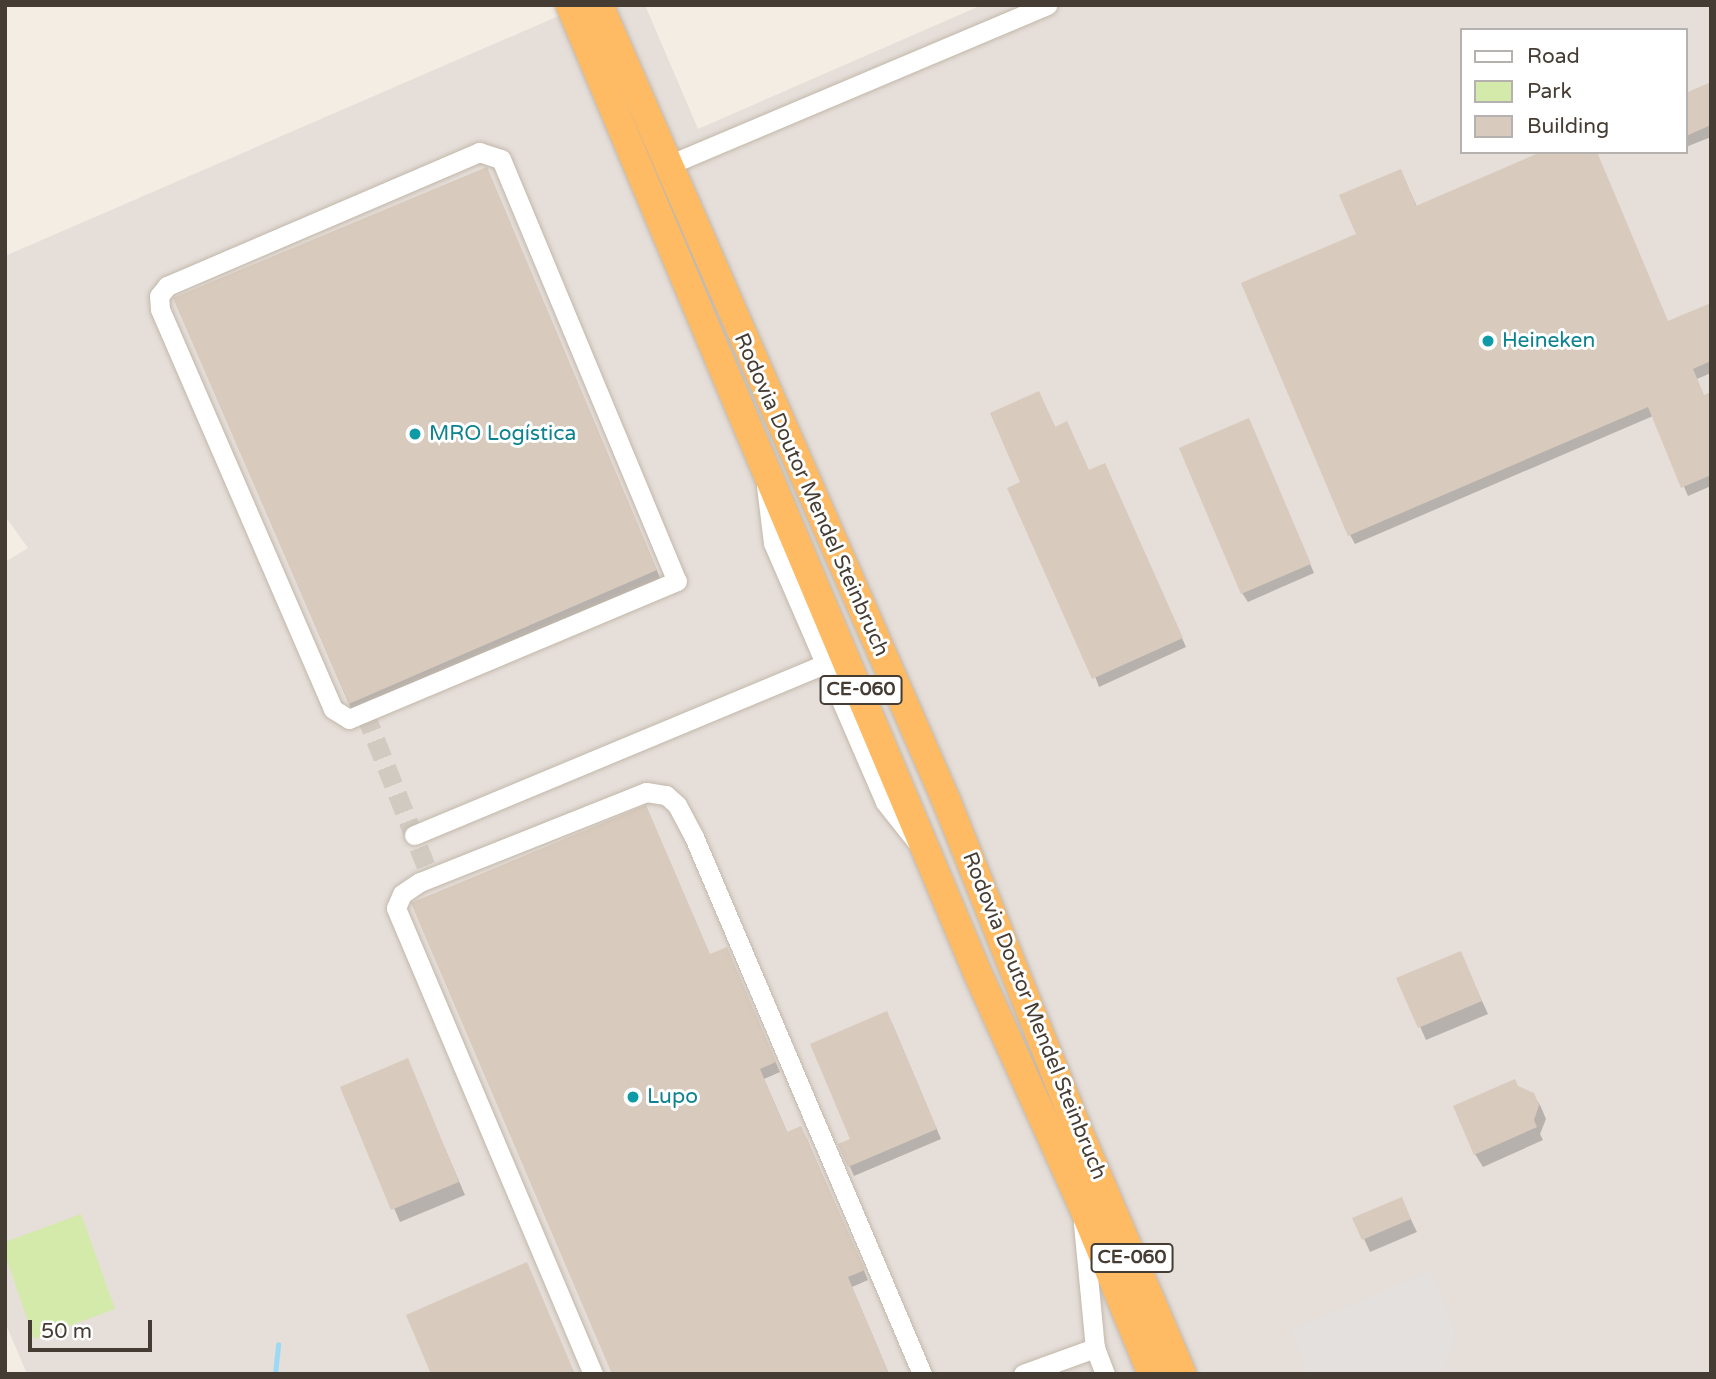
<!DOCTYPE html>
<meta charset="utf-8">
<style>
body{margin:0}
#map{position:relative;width:1716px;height:1379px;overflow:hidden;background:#f3ede4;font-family:"Varela Round",sans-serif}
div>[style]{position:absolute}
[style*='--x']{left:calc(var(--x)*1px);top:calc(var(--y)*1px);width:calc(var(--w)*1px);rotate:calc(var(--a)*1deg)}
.industrial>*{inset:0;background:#e5ded9}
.green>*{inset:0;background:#d4eaaa}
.parking>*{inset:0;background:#e3e0dd}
.shadow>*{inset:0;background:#0003}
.stream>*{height:5px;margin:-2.5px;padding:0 2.5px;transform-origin:2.5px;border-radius:2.5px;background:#9cd9f4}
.building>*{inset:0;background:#d8cabc}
.minor-tunnel>*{height:19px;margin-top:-9.5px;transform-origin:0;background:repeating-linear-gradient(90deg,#d0cac1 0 19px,transparent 0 29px)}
.roads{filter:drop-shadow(0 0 2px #c2b7a9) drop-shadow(0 0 2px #c2b7a9)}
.minor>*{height:19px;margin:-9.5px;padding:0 9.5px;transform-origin:9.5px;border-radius:9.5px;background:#fff}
.highway>*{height:28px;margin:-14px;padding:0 14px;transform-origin:14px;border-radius:14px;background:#ffbb63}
.dots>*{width:19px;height:19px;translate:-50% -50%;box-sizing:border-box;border:4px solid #fff;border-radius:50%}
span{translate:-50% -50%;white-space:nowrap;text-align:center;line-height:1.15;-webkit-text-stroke:6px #fff;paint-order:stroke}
.shield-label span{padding:2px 5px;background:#fff;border:2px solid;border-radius:5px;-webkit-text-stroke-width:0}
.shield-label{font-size:19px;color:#453d34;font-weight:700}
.culture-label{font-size:21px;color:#0d838f}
.left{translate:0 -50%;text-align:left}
.street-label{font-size:21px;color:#453d34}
.frame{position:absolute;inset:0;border:7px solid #453d34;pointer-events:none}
.legend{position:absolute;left:1460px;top:28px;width:228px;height:126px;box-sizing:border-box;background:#fff;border:2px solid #b5b1ae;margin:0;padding:9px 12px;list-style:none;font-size:21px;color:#453d34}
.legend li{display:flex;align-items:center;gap:14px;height:35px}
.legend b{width:35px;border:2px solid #b5b1ae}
.scale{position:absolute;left:28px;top:1320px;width:124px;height:32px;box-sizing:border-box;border:4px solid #453d34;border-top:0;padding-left:9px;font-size:21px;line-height:24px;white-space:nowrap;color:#453d34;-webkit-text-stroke:5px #fff;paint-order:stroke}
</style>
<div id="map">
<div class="industrial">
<i style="clip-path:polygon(evenodd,584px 5px,645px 5px,698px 129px,982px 5px,1711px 5px,1711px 1374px,27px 1374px,5px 1322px,5px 562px,28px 548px,5px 516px,5px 256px,584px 5px,1462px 30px,1686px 30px,1686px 152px,1462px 152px,1462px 30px)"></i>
</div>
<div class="green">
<i style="clip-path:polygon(81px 1214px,115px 1309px,34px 1339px,5px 1254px,5px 1242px)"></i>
</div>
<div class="parking">
<i style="clip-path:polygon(1431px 1271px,1456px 1335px,1442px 1374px,1308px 1374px,1291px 1330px)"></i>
</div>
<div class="shadow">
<i style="clip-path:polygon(1711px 84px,1711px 137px,1686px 147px,1686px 95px)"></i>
<i style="clip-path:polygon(491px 179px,661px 580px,352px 711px,175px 299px)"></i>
<i style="clip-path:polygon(1405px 180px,1417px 207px,1668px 323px,1711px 305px,1711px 373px,1697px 379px,1704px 397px,1711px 394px,1711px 486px,1688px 496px,1653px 416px,1355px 544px,1350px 535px,1358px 235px)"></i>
<i style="clip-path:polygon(1039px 393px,1056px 429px,1089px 472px,1109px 474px,1186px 647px,1099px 687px,1023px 483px)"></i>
<i style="clip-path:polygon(1253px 430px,1314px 573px,1248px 602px,1242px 593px)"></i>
<i style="clip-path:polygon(1460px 953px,1488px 1014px,1426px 1040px,1399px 979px)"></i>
<i style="clip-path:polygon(710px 956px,731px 958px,780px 1072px,764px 1079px,788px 1134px,806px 1137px,868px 1280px,852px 1287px,889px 1374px,614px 1374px)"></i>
<i style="clip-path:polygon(892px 1023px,941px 1139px,854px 1176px,840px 1145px,853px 1140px)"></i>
<i style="clip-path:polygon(407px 1061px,465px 1195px,400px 1222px,342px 1088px)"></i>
<i style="clip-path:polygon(1519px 1088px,1533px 1094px,1541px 1107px,1546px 1119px,1540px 1134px,1543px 1140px,1483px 1167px,1475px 1154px)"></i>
<i style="clip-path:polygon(1401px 1199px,1417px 1232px,1370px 1252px,1355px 1219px)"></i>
</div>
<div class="stream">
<i style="--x:275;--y:1374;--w:30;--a:-84"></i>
</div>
<div class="building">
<i style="clip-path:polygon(1711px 82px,1711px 125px,1686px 136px,1686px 93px)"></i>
<i style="clip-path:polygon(1541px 152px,1597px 152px,1668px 321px,1711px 303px,1711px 361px,1693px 369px,1704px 395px,1711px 392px,1711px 475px,1681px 488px,1648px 407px,1348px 536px,1241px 283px,1356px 234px,1339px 195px,1401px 169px,1416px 206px)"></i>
<i style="clip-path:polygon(487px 167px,657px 570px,349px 704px,173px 298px)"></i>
<i style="clip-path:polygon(1039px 391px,1055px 427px,1067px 421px,1089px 470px,1105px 463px,1183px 638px,1092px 679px,1007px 488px,1020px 482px,990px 413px)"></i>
<i style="clip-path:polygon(1249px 418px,1311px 564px,1241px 594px,1179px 448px)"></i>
<i style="clip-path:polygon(646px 805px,710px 954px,727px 947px,776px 1062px,760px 1069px,787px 1132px,801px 1126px,865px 1270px,848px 1277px,889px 1374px,612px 1374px,411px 903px)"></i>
<i style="clip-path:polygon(1461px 951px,1482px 1001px,1418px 1028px,1396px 978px)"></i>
<i style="clip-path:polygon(887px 1011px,937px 1129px,848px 1167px,838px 1144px,850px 1139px,810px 1044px)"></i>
<i style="clip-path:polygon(408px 1058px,459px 1182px,391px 1210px,340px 1087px)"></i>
<i style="clip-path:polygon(1515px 1079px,1518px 1086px,1534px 1093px,1539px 1105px,1534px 1120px,1537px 1127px,1474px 1155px,1453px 1106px)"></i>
<i style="clip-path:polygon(1402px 1197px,1411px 1219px,1362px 1240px,1352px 1218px)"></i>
<i style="clip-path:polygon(527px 1262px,575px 1374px,431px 1374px,406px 1315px)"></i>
</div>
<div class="minor-tunnel">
<i style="--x:365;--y:713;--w:178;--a:68.2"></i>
</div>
<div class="roads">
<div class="minor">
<i style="--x:479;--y:152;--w:23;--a:18"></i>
<i style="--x:501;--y:159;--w:457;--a:67.4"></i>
<i style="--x:677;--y:581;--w:356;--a:157.2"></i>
<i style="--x:349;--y:719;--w:19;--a:-148"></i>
<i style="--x:333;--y:709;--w:436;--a:-113.4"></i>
<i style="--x:160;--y:309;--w:13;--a:-94"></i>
<i style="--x:159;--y:296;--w:13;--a:-51"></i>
<i style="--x:167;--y:286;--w:340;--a:-23.2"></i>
<i style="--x:666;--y:166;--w:414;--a:-22.9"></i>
<i style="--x:766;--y:486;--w:57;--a:83"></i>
<i style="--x:773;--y:543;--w:282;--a:66.6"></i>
<i style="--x:885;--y:802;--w:50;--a:51.5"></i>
<i style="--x:414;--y:835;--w:445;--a:-22.6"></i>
<i style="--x:1083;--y:1224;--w:125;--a:84.5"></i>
<i style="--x:1095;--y:1348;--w:28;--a:69"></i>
<i style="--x:593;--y:1374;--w:506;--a:-112.92"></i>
<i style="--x:396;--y:908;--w:15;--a:-67"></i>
<i style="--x:402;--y:894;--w:22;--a:-34"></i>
<i style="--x:420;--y:882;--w:243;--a:-21.7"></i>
<i style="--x:646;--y:792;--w:20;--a:9"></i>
<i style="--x:666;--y:795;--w:15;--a:42"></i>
<i style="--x:677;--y:805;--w:36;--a:62"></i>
<i style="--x:694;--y:837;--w:583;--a:66.99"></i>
<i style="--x:1023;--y:1374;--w:77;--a:-19.9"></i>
</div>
<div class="highway">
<i style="--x:570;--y:5;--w:1049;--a:67.17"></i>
<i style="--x:977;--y:972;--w:252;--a:65.7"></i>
<i style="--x:1081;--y:1202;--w:186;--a:67.6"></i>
<i style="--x:599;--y:5;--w:867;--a:66.42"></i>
<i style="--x:946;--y:800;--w:368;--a:68.2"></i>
<i style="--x:1083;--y:1142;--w:252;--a:66.9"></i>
</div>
</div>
<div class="dots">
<i style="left:1488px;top:341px;background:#0f9aa8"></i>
<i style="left:415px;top:434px;background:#0f9aa8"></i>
<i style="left:633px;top:1097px;background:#0f9aa8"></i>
</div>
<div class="shield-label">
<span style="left:861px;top:690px">CE-060</span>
<span style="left:1132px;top:1258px">CE-060</span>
</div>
<div class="culture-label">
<span class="left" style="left:1502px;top:341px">Heineken</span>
<span class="left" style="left:429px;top:434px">MRO Logística</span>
<span class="left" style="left:647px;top:1097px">Lupo</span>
</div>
<div class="street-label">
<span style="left:811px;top:495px;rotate:66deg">Rodovia Doutor Mendel Steinbruch</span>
<span style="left:1034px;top:1016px;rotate:68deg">Rodovia Doutor Mendel Steinbruch</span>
</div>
<div class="frame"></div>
<ul class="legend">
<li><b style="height:9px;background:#fff"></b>Road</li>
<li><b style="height:19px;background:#d4eaaa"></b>Park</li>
<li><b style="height:19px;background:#d8cabc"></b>Building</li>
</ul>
<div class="scale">50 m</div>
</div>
